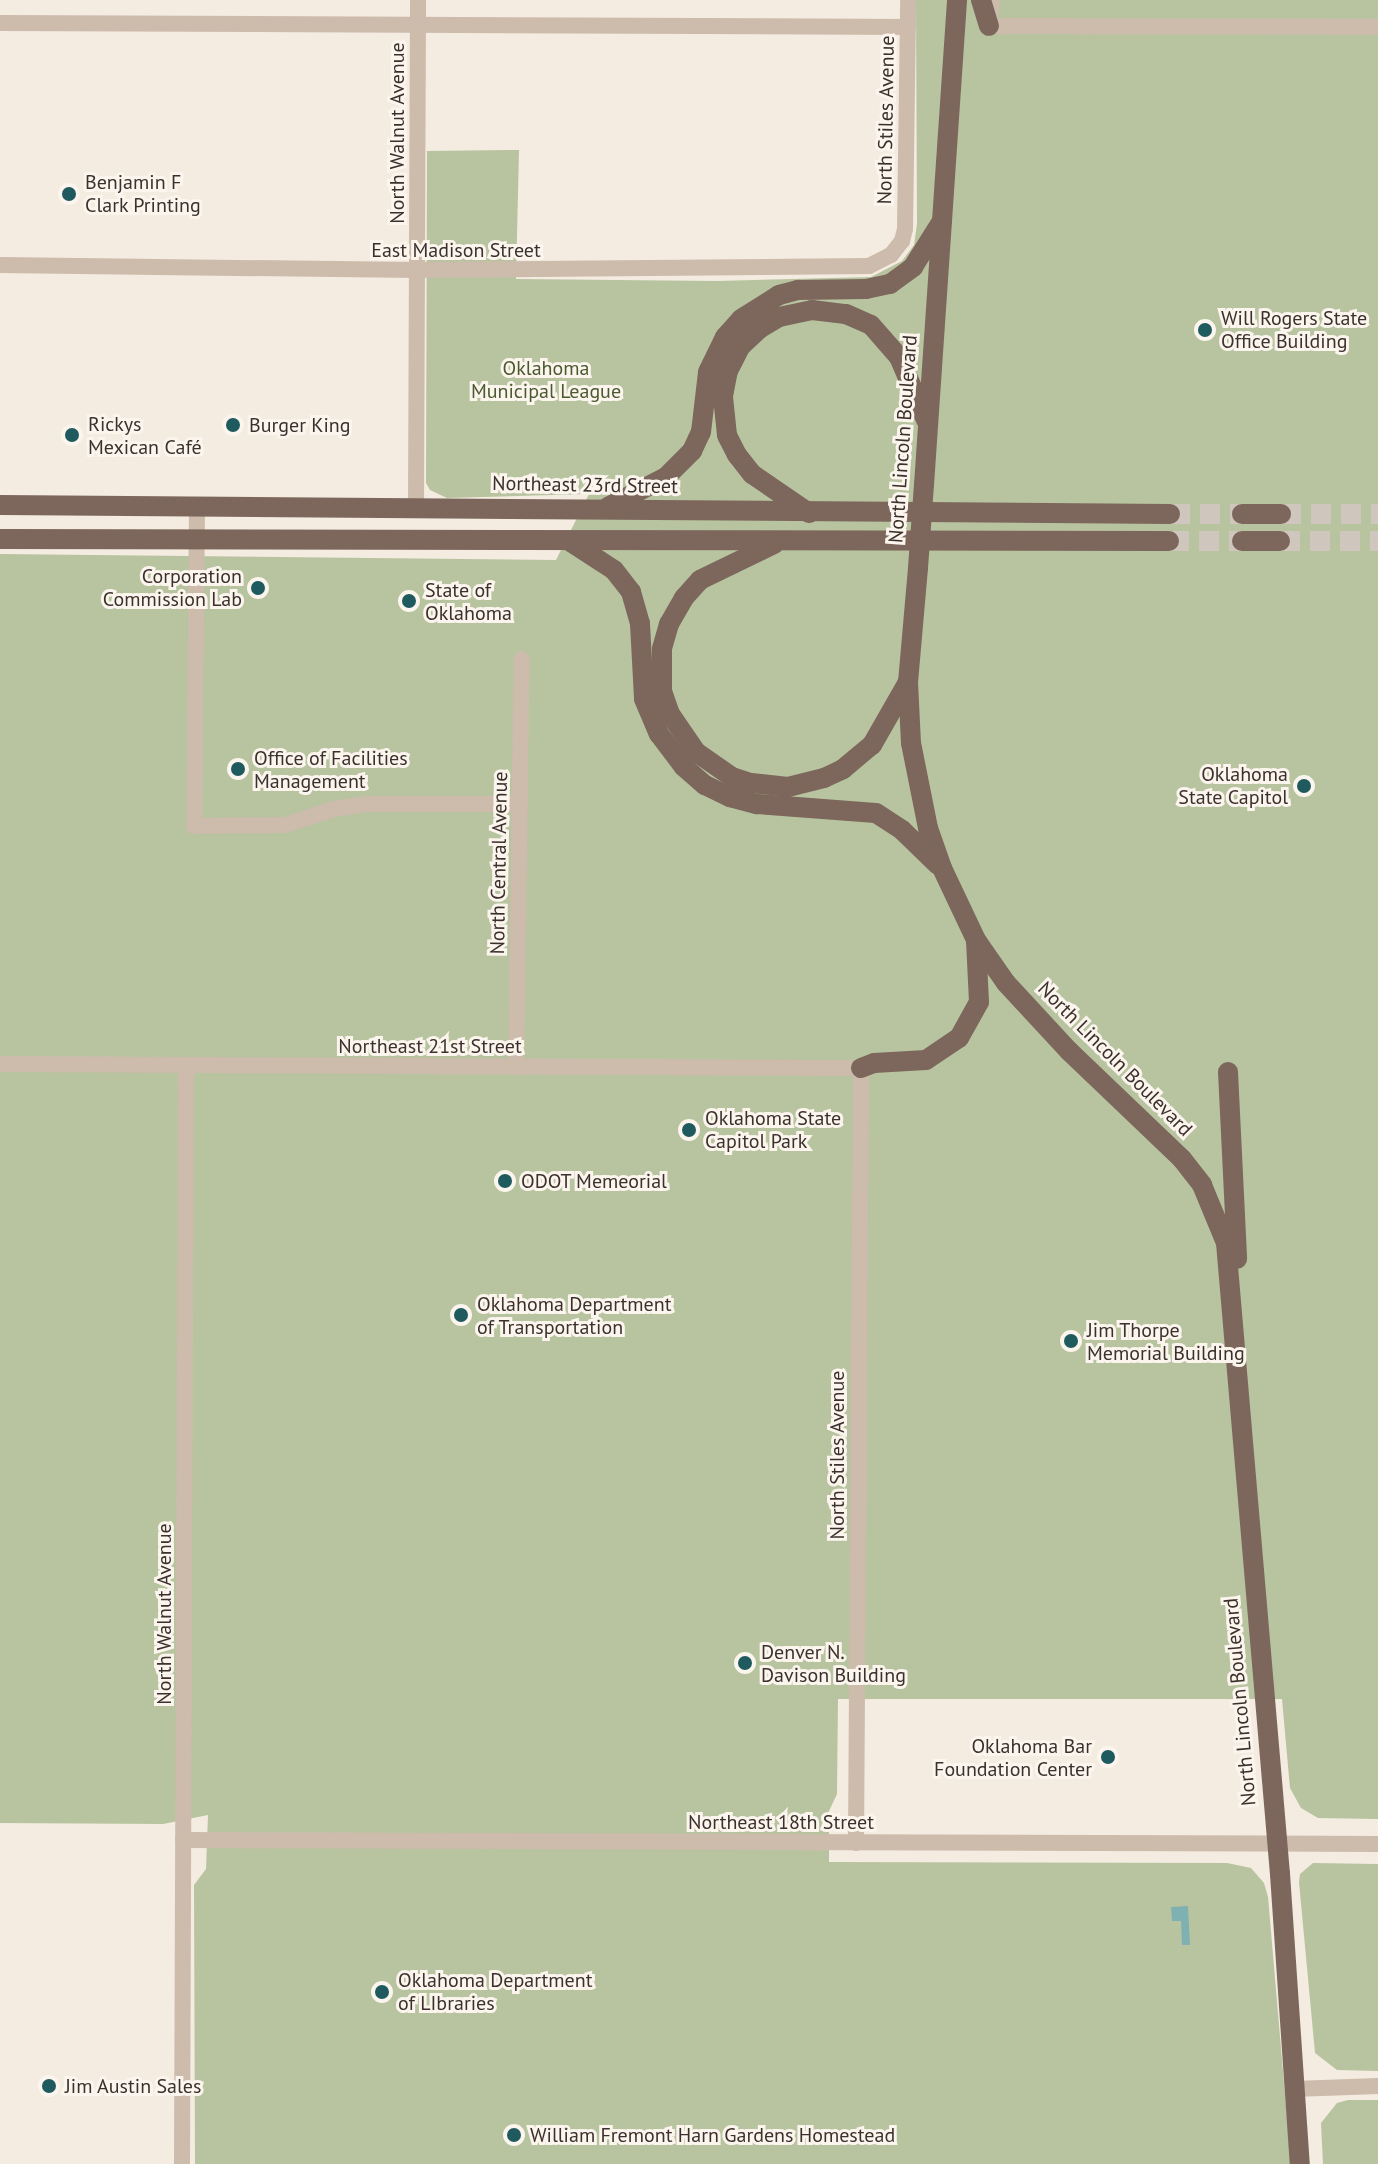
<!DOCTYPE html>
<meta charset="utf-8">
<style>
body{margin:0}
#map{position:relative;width:1378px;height:2164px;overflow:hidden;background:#f4ebe1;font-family:"PT Sans",sans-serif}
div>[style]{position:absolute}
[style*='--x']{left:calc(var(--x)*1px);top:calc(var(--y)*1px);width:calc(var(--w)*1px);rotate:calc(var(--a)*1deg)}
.green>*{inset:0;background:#b8c4a0}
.water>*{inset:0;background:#7fb0b2}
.major-tunnel>*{height:20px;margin-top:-10px;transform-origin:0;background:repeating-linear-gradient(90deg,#cfc6bd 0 20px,transparent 0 30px)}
.minor>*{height:16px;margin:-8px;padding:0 8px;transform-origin:8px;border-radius:8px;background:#cdbbac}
.major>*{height:20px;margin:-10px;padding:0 10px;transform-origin:10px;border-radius:10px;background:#7d675c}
.major-bridge>*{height:20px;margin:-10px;padding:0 10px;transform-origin:10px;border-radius:10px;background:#7d675c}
.dots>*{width:22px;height:22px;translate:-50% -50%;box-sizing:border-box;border:4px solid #fbf5ee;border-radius:50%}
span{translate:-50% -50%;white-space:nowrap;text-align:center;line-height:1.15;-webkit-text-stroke:6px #fbf5ee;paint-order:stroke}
.street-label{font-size:20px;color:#3b302b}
.poi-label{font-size:20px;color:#3b302b}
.left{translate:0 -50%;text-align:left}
.right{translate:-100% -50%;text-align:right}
.park-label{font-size:20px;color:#4a5a2e}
</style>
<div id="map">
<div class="green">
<i style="clip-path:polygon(916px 0,1378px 0,1378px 1819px,1318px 1818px,1301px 1808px,1290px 1788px,1282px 1699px,838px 1699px,837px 1794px,829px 1811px,829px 1862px,1227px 1863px,1251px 1868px,1264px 1883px,1268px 1897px,1291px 2164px,195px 2164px,194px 1885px,206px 1869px,208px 1815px,163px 1824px,0 1823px,0 554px,556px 560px,589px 494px,447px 498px,430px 490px,426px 483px,427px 151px,519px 150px,516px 279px,717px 281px,871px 277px,902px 261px,914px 245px,917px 224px)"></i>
<i style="clip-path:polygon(1313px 1863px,1378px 1864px,1378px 2071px,1337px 2070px,1315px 2053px,1299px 1882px,1300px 1874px)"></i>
<i style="clip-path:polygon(1348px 2100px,1378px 2100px,1378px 2164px,1323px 2164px,1321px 2123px,1337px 2103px)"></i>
</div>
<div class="water">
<i style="clip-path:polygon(1188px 1906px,1190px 1945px,1182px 1945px,1181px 1921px,1172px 1921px,1171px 1907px)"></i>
</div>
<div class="major-tunnel">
<i style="--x:1170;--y:514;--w:72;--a:0"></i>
<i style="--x:1281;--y:514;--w:97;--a:0"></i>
<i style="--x:1169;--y:541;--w:73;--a:0"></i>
<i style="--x:1280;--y:541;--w:98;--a:0"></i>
</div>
<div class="minor">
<i style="--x:992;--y:0;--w:26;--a:97"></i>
<i style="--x:989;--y:26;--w:389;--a:0.1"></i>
<i style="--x:0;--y:23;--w:908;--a:0.25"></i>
<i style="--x:0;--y:265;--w:417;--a:0.7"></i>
<i style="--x:417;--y:270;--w:452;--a:-0.5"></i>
<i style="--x:869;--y:266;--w:25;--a:-27"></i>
<i style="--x:891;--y:255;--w:18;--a:-52"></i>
<i style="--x:902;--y:241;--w:12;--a:-76"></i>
<i style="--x:905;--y:229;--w:229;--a:-89.2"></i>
<i style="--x:197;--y:506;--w:320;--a:90.5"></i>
<i style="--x:194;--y:826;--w:91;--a:-0.6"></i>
<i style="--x:285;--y:825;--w:52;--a:-18.1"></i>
<i style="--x:334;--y:809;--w:33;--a:-9"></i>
<i style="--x:367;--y:804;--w:153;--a:0"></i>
<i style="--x:416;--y:506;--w:506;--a:-89.77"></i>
<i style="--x:0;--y:1064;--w:861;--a:0.27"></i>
<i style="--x:861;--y:1068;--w:775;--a:90.37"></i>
<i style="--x:516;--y:1067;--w:408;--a:-89.2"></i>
<i style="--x:183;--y:1840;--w:1195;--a:0.19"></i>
<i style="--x:1294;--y:2089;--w:84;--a:-2"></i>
<i style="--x:182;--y:2164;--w:1099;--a:-89.79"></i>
</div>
<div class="major">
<i style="--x:981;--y:0;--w:27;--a:73"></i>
<i style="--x:924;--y:485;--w:486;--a:-86.1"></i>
<i style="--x:0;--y:505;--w:1170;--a:0.44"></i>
<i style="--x:608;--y:507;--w:65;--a:-27.3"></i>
<i style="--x:666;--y:477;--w:37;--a:-45"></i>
<i style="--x:692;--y:451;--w:21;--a:-65"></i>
<i style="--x:701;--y:432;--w:60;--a:-83.3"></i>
<i style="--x:708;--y:372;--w:39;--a:-64"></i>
<i style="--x:725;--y:337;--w:24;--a:-48"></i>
<i style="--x:741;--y:319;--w:45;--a:-32.3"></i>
<i style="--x:779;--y:295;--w:20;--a:-15"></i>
<i style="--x:798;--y:290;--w:68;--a:-0.8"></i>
<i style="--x:866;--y:289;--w:25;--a:-12"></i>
<i style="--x:890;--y:284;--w:29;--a:-36"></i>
<i style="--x:913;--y:267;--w:54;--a:-57.8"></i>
<i style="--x:809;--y:513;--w:69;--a:-145.6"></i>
<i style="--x:752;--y:474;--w:24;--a:-128"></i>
<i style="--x:737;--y:455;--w:22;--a:-117"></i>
<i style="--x:727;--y:435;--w:39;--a:-96"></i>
<i style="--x:723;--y:396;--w:25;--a:-79"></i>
<i style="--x:728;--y:371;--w:28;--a:-63"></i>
<i style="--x:741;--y:346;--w:25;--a:-43"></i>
<i style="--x:759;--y:329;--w:23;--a:-31"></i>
<i style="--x:779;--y:317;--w:34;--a:-12"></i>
<i style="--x:812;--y:310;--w:34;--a:7"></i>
<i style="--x:846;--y:314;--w:27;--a:24"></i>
<i style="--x:871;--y:325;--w:43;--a:48.8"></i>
<i style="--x:899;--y:357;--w:69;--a:66.8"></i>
<i style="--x:1242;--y:514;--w:39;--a:0"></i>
<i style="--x:0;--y:539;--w:1169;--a:0.1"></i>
<i style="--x:1242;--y:541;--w:38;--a:0"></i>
<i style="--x:571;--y:542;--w:51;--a:33.1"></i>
<i style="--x:614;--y:570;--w:28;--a:52"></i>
<i style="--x:631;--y:592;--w:33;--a:74"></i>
<i style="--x:640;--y:624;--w:75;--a:86.9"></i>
<i style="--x:644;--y:699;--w:38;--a:67"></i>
<i style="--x:659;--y:734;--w:41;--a:52.9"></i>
<i style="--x:684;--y:767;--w:28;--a:41"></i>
<i style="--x:705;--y:785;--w:28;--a:26"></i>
<i style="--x:730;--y:797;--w:28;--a:15"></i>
<i style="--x:757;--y:804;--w:119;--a:4.3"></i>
<i style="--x:876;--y:813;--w:31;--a:33"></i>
<i style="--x:902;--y:830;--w:50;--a:44.2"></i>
<i style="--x:774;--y:544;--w:82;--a:154.1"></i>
<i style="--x:700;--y:580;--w:24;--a:132"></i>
<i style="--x:684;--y:598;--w:30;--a:120"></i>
<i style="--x:669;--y:624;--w:26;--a:106"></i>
<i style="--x:662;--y:649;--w:42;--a:90"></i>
<i style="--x:662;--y:691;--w:24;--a:71"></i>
<i style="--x:670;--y:714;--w:46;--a:55.6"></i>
<i style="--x:696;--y:752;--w:44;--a:34.8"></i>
<i style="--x:732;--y:777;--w:20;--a:18"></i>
<i style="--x:751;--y:783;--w:37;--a:6"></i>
<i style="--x:788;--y:787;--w:37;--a:-14"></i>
<i style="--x:824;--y:778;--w:21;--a:-25"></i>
<i style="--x:843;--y:769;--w:38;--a:-40"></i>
<i style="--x:872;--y:745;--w:73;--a:-60.3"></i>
<i style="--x:918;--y:568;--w:114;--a:95"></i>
<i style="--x:908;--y:682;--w:61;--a:87.2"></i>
<i style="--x:911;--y:743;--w:87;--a:78.7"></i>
<i style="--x:928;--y:828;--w:42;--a:70.7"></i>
<i style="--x:942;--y:868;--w:80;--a:64.7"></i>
<i style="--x:976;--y:940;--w:52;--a:55.1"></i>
<i style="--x:1006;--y:983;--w:93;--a:47.2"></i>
<i style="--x:1069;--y:1051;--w:156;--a:43.7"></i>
<i style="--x:1182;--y:1159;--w:33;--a:52"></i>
<i style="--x:1202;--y:1185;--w:63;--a:67.5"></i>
<i style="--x:1226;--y:1243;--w:633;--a:85.11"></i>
<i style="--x:1280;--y:1874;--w:291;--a:86.1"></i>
<i style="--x:861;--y:1068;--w:14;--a:-21"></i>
<i style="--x:874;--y:1063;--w:52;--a:-3.3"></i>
<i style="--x:926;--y:1060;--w:40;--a:-34"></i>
<i style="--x:959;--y:1038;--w:41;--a:-60.9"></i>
<i style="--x:979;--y:1002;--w:62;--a:-92.8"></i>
<i style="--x:1228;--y:1072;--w:187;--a:87.2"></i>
</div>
<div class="major-bridge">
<i style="--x:918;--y:568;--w:83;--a:-85.9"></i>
</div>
<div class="dots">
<i style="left:69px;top:194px;background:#1f5a5e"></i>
<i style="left:1205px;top:330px;background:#1f5a5e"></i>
<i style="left:233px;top:425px;background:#1f5a5e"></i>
<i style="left:72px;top:435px;background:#1f5a5e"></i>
<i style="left:258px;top:588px;background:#1f5a5e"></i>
<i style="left:409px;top:601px;background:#1f5a5e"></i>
<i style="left:238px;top:769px;background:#1f5a5e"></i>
<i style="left:1304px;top:786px;background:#1f5a5e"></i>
<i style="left:689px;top:1130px;background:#1f5a5e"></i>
<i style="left:505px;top:1181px;background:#1f5a5e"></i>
<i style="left:461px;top:1315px;background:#1f5a5e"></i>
<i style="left:1071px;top:1341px;background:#1f5a5e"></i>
<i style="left:745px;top:1663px;background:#1f5a5e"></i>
<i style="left:1108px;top:1757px;background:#1f5a5e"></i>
<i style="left:382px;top:1992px;background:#1f5a5e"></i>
<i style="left:49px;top:2086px;background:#1f5a5e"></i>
<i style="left:514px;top:2135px;background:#1f5a5e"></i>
</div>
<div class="street-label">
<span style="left:886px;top:120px;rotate:-89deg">North Stiles Avenue</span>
<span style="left:397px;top:133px;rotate:-90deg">North Walnut Avenue</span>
<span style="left:456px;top:250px">East Madison Street</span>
<span style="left:903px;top:439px;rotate:-86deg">North Lincoln Boulevard</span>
<span style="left:585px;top:485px;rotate:1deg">Northeast 23rd Street</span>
<span style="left:499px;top:863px;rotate:-89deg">North Central Avenue</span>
<span style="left:430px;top:1046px">Northeast 21st Street</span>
<span style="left:1115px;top:1059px;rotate:45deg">North Lincoln Boulevard</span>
<span style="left:837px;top:1455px;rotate:-90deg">North Stiles Avenue</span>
<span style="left:164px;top:1614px;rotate:-90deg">North Walnut Avenue</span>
<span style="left:1240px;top:1702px;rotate:-95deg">North Lincoln Boulevard</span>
<span style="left:781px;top:1822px">Northeast 18th Street</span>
</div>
<div class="poi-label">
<span class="left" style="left:85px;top:194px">Benjamin F<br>Clark Printing</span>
<span class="left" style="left:1221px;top:330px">Will Rogers State<br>Office Building</span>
<span class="left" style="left:88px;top:436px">Rickys<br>Mexican Café</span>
<span class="left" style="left:249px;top:425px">Burger King</span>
<span class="right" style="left:242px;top:588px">Corporation<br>Commission Lab</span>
<span class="left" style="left:425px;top:602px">State of<br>Oklahoma</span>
<span class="left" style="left:254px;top:770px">Office of Facilities<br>Management</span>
<span class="right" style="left:1288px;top:786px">Oklahoma<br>State Capitol</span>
<span class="left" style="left:705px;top:1130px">Oklahoma State<br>Capitol Park</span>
<span class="left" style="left:521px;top:1181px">ODOT Memeorial</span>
<span class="left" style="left:477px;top:1316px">Oklahoma Department<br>of Transportation</span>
<span class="left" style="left:1087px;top:1342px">Jim Thorpe<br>Memorial Building</span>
<span class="left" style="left:761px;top:1664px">Denver N.<br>Davison Building</span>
<span class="right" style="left:1092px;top:1758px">Oklahoma Bar<br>Foundation Center</span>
<span class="left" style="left:398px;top:1992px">Oklahoma Department<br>of LIbraries</span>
<span class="left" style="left:65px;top:2086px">Jim Austin Sales</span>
<span class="left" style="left:530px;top:2135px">William Fremont Harn Gardens Homestead</span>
</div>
<div class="park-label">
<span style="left:546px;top:380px">Oklahoma<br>Municipal League</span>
</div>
</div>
